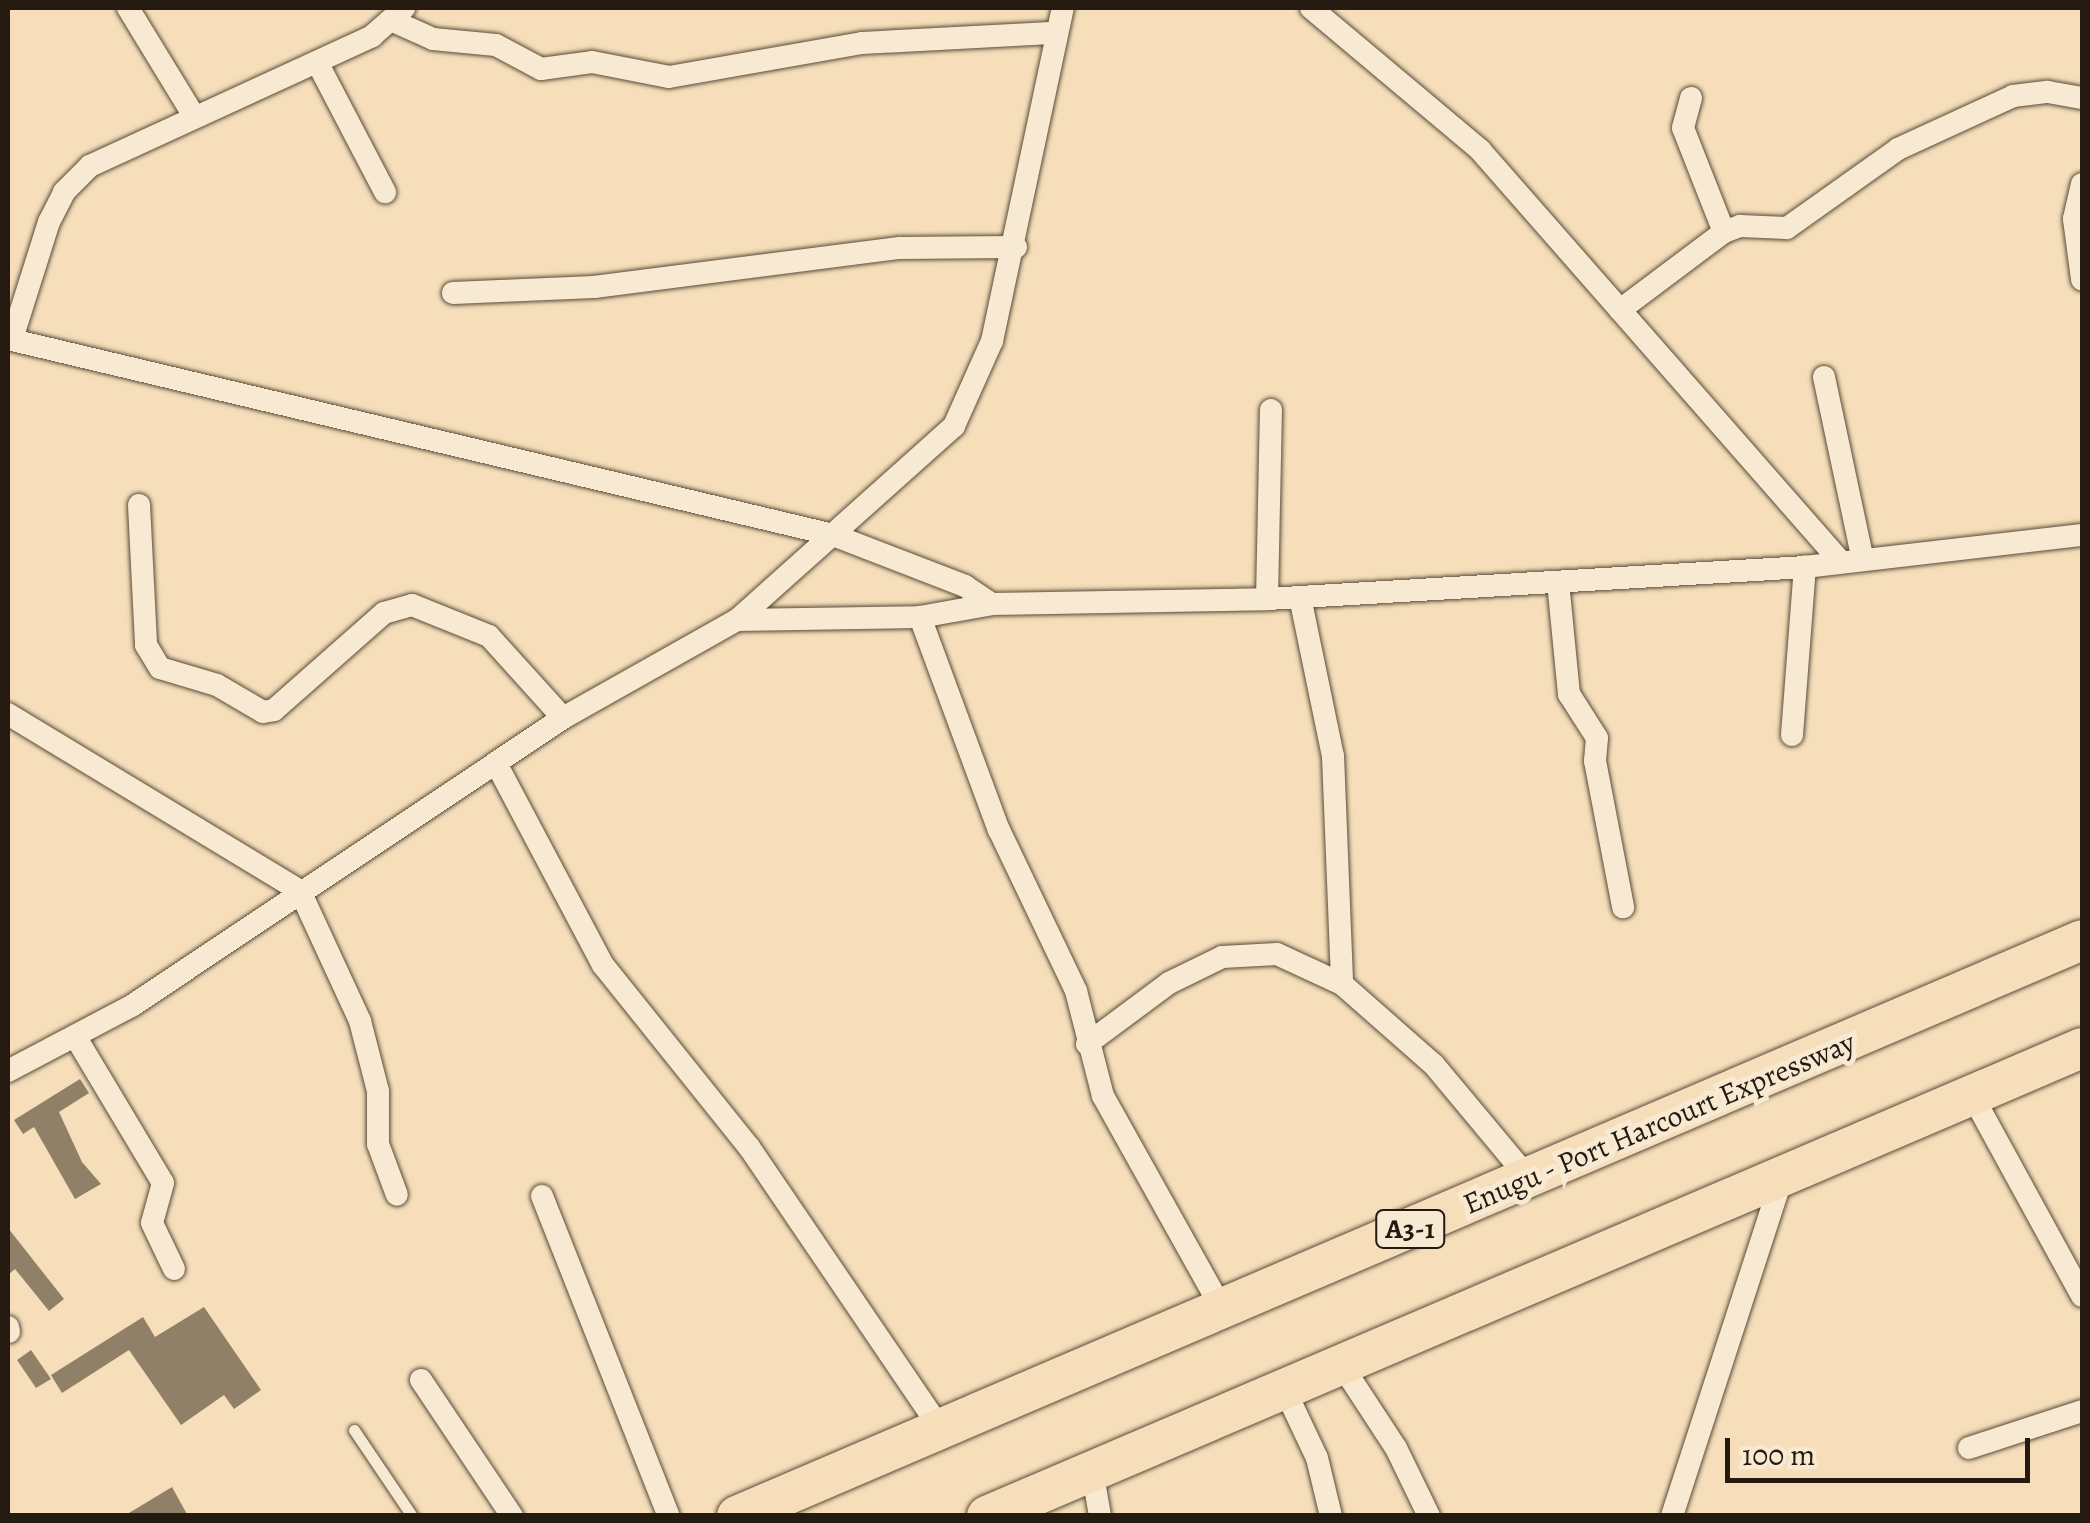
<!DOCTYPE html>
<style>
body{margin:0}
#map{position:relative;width:2090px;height:1523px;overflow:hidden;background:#f5deb9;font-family:Alegreya,serif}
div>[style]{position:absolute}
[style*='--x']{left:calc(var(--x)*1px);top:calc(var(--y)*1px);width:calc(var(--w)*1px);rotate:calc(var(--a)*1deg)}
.building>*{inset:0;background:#918068}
.roads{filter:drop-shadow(0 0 2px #594b3a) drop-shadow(0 0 2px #594b3a)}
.service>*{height:11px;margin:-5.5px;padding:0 5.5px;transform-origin:5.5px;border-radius:5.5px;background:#f8ead2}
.minor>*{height:22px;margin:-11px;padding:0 11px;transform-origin:11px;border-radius:11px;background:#f8ead2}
.trunk>*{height:40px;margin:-20px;padding:0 20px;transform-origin:20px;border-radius:20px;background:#f5deb9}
span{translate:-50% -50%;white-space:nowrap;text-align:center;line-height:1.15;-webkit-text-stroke:10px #f8ead2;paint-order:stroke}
.shield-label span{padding:2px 8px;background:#f8ead2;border:2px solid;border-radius:8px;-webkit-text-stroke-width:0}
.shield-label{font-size:28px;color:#251a10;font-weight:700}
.street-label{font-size:30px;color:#251a10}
.frame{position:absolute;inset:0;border:10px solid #251a10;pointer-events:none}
.scale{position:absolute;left:1725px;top:1438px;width:305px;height:45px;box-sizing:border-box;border:5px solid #251a10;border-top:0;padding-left:12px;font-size:30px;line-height:35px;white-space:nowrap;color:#251a10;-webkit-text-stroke:8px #f8ead2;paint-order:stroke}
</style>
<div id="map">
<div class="building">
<i style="clip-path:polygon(80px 1079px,89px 1093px,59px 1112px,82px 1162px,101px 1184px,75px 1199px,34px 1127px,23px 1134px,14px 1120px)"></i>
<i style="clip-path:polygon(8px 1228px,64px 1299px,49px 1311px,15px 1269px,8px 1275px)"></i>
<i style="clip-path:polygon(204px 1307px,261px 1390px,234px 1409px,224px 1395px,181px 1425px,129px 1350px,62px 1393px,51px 1375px,143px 1317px,155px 1337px)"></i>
<i style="clip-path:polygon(31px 1350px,51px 1379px,36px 1388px,17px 1360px)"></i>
<i style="clip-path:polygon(172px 1487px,188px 1516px,124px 1516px)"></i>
</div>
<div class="roads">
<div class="service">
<i style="--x:354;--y:1430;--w:104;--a:56"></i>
</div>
<div class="minor">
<i style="--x:128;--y:8;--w:127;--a:58.6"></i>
<i style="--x:1311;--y:8;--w:221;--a:40"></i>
<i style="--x:1480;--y:150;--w:548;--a:48.77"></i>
<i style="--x:393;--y:21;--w:44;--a:24.2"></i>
<i style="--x:433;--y:39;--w:63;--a:5.4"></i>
<i style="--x:496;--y:45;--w:51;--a:28.1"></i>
<i style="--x:541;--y:69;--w:51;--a:-7.8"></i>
<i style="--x:592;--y:62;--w:78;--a:11"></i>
<i style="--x:669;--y:77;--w:196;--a:-10"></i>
<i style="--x:862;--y:43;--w:194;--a:-3"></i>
<i style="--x:317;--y:62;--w:147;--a:62.4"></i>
<i style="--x:1691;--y:98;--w:31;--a:105"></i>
<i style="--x:1683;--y:128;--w:112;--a:68.5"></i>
<i style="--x:2082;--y:184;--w:36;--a:103"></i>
<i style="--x:2074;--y:219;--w:61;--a:82.4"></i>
<i style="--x:453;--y:293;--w:141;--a:-2.4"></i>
<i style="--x:594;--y:287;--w:308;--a:-7.3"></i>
<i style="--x:900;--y:248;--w:116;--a:-0.5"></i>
<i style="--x:1620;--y:310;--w:130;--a:-36.9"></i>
<i style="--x:1724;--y:232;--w:17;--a:-21"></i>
<i style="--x:1740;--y:226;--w:47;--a:2.4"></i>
<i style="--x:1787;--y:228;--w:136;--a:-35.4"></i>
<i style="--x:1898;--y:149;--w:127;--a:-24.7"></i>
<i style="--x:2013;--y:96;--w:35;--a:-7"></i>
<i style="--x:2048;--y:92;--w:35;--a:10"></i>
<i style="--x:8;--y:339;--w:848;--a:13.36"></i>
<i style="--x:833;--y:535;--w:142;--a:21.1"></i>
<i style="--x:965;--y:586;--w:32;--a:34"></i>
<i style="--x:12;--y:339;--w:123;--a:-72.5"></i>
<i style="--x:49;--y:222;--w:34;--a:-63"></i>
<i style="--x:64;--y:192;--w:37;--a:-45"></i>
<i style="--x:90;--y:166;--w:311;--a:-24.7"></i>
<i style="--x:372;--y:36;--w:43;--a:-41.2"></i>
<i style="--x:1824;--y:377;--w:187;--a:78"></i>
<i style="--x:139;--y:505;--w:140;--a:87.1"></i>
<i style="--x:146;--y:645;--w:27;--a:59"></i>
<i style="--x:160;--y:668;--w:59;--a:16.6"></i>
<i style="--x:217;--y:685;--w:53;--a:30.4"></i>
<i style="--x:263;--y:712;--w:11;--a:-10"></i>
<i style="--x:274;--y:710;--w:147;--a:-41.4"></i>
<i style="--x:384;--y:613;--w:29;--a:-16"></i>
<i style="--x:412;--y:605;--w:83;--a:21.9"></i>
<i style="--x:489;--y:636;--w:110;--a:47.9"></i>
<i style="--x:1558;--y:582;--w:113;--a:84.4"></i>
<i style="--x:1569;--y:694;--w:52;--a:57.5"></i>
<i style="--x:1597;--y:738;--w:23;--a:95"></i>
<i style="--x:1595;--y:761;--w:149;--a:79.1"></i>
<i style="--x:1300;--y:597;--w:162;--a:78.3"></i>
<i style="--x:1333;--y:756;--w:228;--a:87.7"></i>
<i style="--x:1267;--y:599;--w:189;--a:-88.8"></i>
<i style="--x:920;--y:617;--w:227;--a:69.7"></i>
<i style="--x:999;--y:830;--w:178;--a:64.4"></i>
<i style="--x:1076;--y:991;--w:108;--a:75.6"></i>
<i style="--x:1103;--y:1096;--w:244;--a:60.8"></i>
<i style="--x:737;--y:620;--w:183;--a:-0.9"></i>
<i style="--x:920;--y:617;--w:73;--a:-10.2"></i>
<i style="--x:992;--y:604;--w:275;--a:-1"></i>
<i style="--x:1267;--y:599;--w:539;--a:-3.4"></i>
<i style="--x:1805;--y:567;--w:279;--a:-6.6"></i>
<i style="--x:8;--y:714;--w:341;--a:31.2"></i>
<i style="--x:300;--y:891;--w:143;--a:65.2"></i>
<i style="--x:360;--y:1021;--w:72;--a:75.6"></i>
<i style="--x:378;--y:1091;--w:53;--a:90"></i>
<i style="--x:378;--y:1144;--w:54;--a:69.6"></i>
<i style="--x:1792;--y:735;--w:169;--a:-85.6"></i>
<i style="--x:497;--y:765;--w:226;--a:62.1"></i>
<i style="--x:603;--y:965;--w:233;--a:51.3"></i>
<i style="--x:749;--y:1147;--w:340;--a:55.8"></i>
<i style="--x:75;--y:1036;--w:171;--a:59.1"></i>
<i style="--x:163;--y:1183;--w:41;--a:105.4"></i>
<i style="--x:152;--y:1223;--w:51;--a:64.4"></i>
<i style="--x:1087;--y:1044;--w:102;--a:-36.6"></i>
<i style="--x:1169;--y:983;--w:59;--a:-26.1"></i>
<i style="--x:1222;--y:957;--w:55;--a:-3.1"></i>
<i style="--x:1277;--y:954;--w:72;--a:24.8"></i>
<i style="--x:1342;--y:984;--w:123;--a:41.4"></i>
<i style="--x:1434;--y:1065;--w:148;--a:50.2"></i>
<i style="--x:8;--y:1071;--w:141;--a:-27.8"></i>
<i style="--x:133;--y:1005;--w:517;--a:-33.72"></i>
<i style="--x:563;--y:718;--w:200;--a:-29.4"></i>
<i style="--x:737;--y:620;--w:291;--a:-41.8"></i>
<i style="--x:954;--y:426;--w:93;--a:-65.9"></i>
<i style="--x:992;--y:341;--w:340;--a:-78"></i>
<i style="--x:1972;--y:1095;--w:229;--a:61.3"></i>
<i style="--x:542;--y:1196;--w:344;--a:68.4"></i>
<i style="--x:8;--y:1327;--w:5;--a:79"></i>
<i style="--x:1341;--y:1364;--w:100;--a:56.8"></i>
<i style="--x:1396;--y:1448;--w:76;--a:64.1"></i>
<i style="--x:421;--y:1380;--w:164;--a:56.2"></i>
<i style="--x:1284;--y:1388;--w:77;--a:64.8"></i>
<i style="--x:1317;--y:1458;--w:60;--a:76.4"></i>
<i style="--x:1969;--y:1448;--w:119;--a:-18.1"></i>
<i style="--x:1092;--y:1470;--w:47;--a:80.1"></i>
<i style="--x:1672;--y:1516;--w:359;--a:-72"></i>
</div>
<div class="trunk">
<i style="--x:737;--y:1516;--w:1463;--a:-23.18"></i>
<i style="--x:987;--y:1516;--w:1191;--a:-23.14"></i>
</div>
</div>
<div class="shield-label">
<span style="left:1410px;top:1229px">A3-1</span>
</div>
<div class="street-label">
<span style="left:1659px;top:1123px;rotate:-23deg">Enugu - Port Harcourt Expressway</span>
</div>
<div class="frame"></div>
<div class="scale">100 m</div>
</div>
